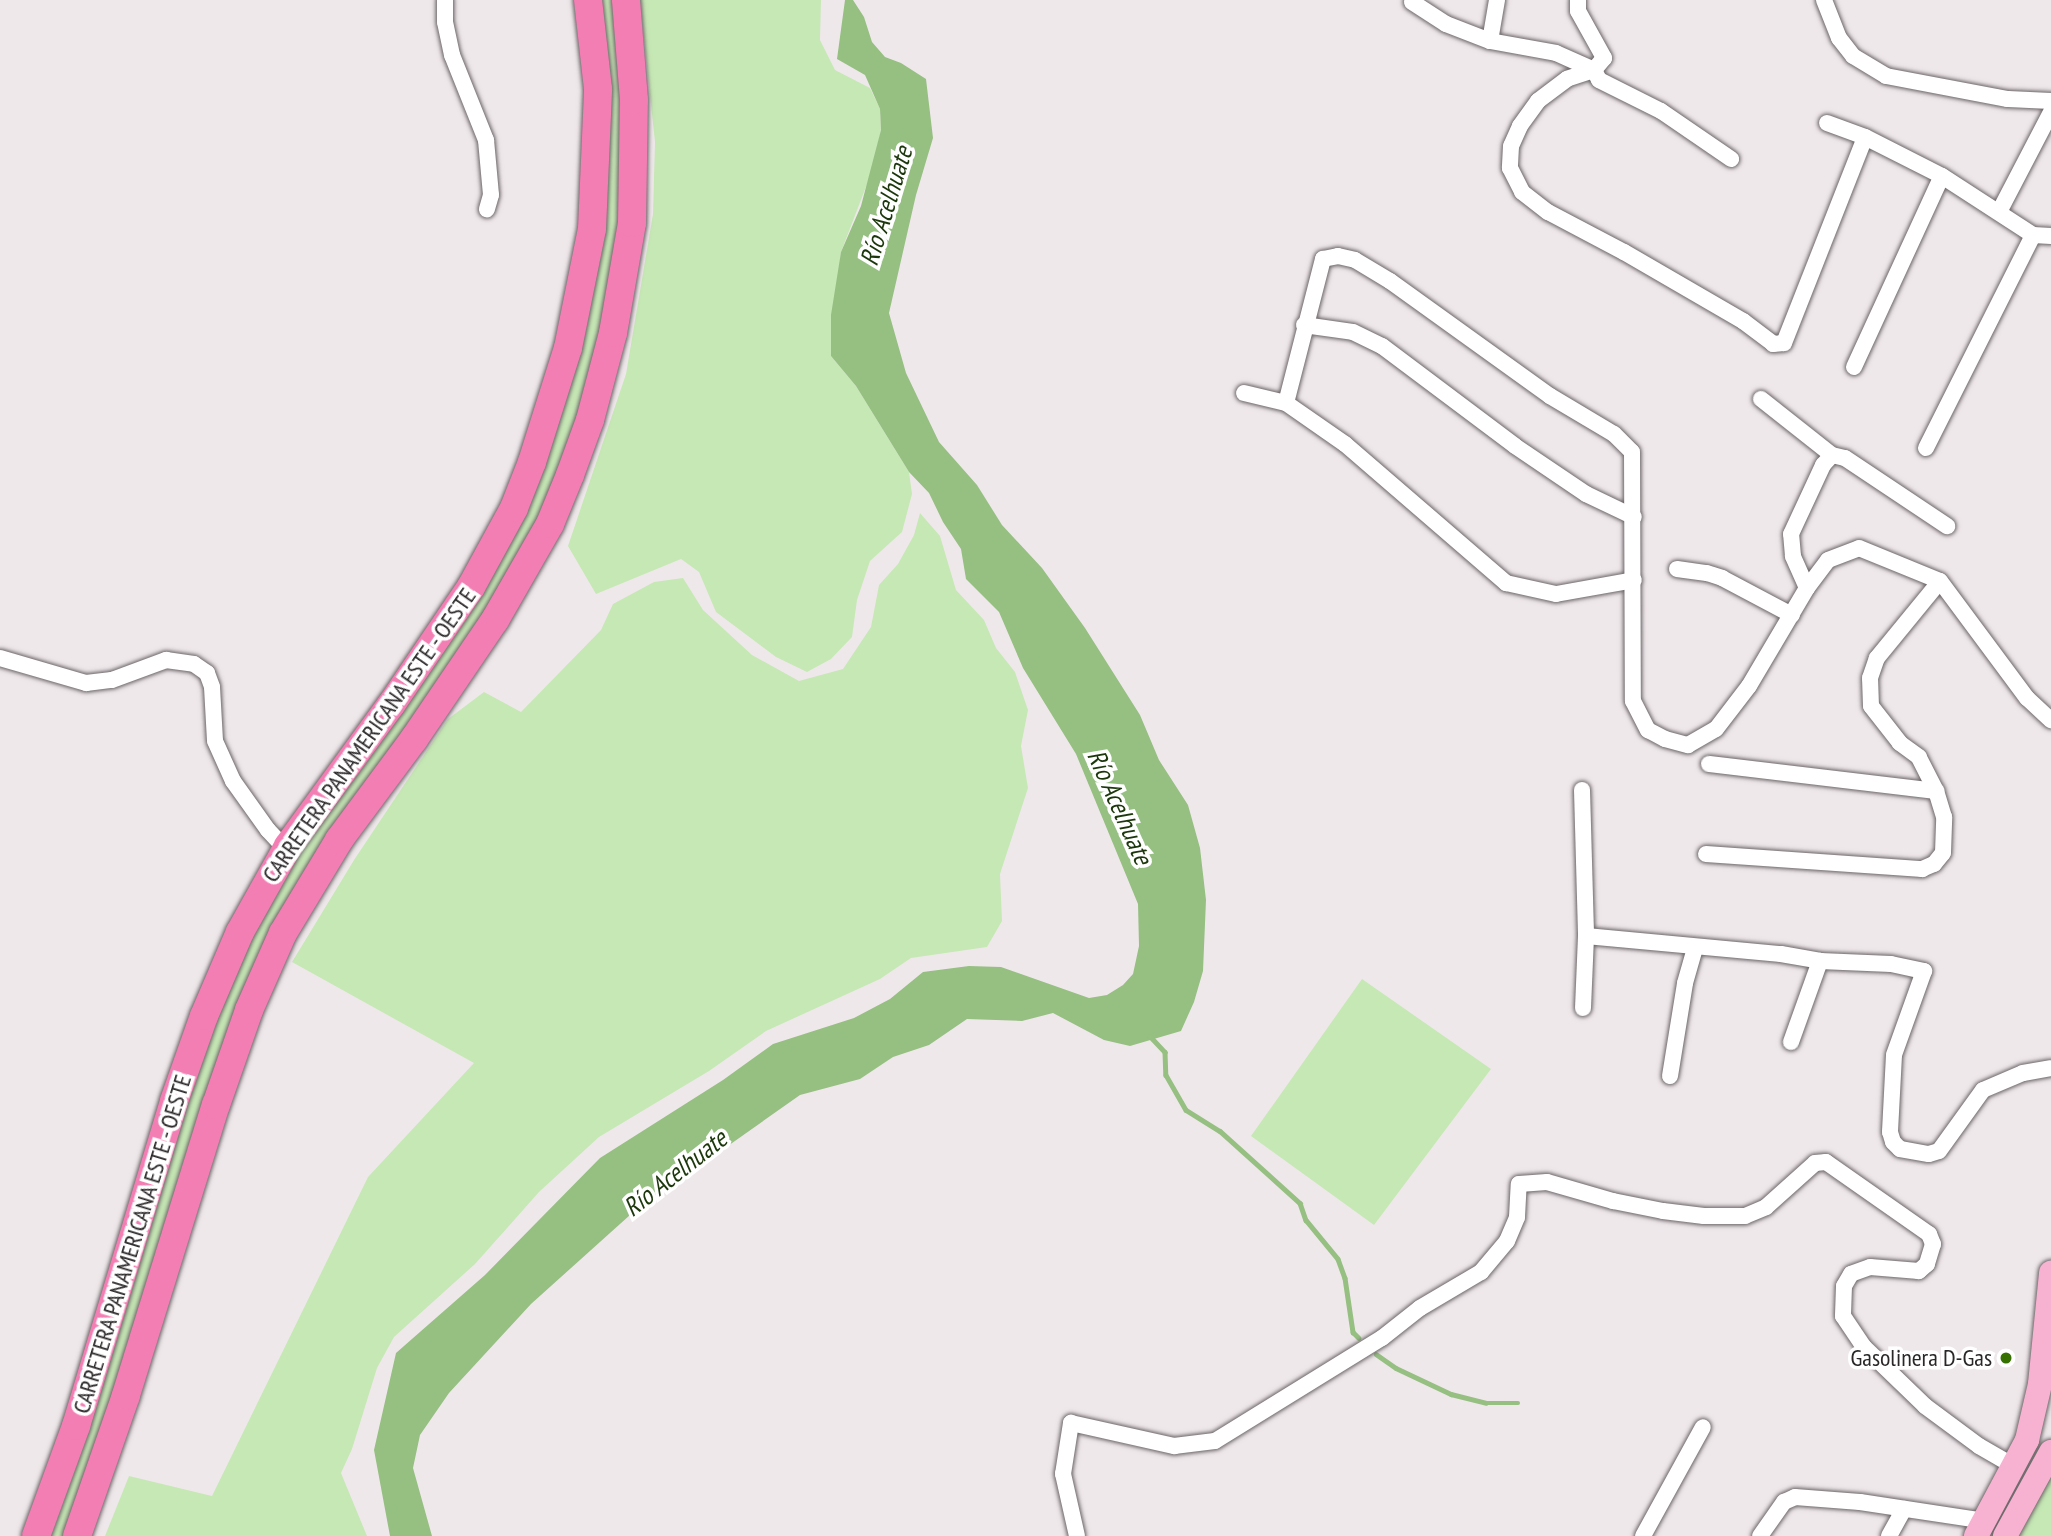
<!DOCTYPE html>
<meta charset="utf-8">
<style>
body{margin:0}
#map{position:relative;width:2051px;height:1536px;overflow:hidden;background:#efe8eb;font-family:"PT Sans Narrow",sans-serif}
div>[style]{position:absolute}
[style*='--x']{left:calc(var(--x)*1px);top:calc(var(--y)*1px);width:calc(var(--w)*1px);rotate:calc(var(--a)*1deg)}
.green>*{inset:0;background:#c6e8b5}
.water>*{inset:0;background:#96bf82}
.stream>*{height:4.5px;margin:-2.25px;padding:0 2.25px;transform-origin:2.25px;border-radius:2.25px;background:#96bf82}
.roads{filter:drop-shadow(0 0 2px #6b6567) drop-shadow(0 0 2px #6b6567)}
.street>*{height:16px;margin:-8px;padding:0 8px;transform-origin:8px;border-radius:8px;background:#fff}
.primary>*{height:24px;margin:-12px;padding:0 12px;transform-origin:12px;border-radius:12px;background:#f8b2d1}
.highway>*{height:28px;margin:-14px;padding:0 14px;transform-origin:14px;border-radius:14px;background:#f37eb3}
.dots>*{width:19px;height:19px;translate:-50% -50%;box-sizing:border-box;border:4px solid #fff;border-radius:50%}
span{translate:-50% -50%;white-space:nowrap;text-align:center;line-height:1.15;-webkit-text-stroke:7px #fff;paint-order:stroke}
.street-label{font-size:24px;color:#2a2728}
.poi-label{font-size:24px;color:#2a2728}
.right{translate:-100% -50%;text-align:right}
.water-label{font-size:26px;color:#1c370b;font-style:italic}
</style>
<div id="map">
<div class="green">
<i style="clip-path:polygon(595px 0,617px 0,623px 69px,621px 234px,577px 431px,539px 526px,445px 674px,336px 822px,287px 901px,65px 1536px,44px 1536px,184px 1101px,262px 909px,368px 747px,569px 383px)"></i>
<i style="clip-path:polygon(640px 0,821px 0,820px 40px,835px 70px,870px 88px,880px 109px,881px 130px,872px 171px,841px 252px,831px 356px,856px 386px,909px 472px,912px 494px,902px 532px,870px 561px,857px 600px,852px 637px,831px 659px,807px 672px,776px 657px,716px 612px,699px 572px,681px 559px,596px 594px,568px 546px,626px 374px,653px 214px,655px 142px)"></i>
<i style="clip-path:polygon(920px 513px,940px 536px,956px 590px,984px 620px,996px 648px,1015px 672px,1028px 710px,1021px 746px,1028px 788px,1000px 874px,1002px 921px,987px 947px,911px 958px,880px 979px,766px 1031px,709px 1071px,599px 1137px,539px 1192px,475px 1264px,394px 1337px,377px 1368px,352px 1449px,341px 1473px,367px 1536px,105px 1536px,129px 1476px,212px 1496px,368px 1177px,474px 1063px,292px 962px,354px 860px,448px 719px,484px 692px,521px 712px,601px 630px,613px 604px,654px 582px,683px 578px,703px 610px,752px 655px,799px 681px,843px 669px,871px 627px,879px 585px,898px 564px,914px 535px)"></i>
<i style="clip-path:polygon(1362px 979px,1491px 1069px,1374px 1225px,1251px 1136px)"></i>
<i style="clip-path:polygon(2051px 1464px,2051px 1536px,2013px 1536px)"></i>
</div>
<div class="water">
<i style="clip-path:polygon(845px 0,853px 0,864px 17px,872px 42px,885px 57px,901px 63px,926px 79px,933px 138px,916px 195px,889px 313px,906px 373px,939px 442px,977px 485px,1002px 525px,1042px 568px,1085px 628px,1140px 715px,1159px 760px,1188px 805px,1200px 848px,1206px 900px,1203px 971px,1194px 1002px,1181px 1031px,1130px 1046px,1104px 1040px,1053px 1013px,1022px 1021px,967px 1019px,929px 1045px,893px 1057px,860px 1079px,800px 1095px,630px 1215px,531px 1304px,449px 1393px,420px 1435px,413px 1468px,432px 1536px,390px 1536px,374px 1450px,396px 1353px,485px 1275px,600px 1158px,723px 1080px,773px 1044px,854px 1018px,890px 999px,923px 972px,969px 966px,1001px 967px,1089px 998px,1107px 995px,1123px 985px,1133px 974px,1139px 946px,1138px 904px,1076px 754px,1023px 668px,999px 612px,966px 579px,961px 549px,943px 522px,929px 493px,909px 472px,856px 386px,831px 356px,831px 315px,841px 252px,861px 206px,881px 130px,880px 109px,865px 75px,837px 59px)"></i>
</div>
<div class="stream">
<i style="--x:1150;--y:1036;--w:22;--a:47"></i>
<i style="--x:1165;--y:1052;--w:23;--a:88"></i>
<i style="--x:1166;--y:1075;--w:40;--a:60.3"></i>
<i style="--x:1186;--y:1110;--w:40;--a:32"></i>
<i style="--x:1220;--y:1131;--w:108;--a:42"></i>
<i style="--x:1300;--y:1203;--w:18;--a:71"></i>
<i style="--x:1306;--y:1220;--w:50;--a:50.6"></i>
<i style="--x:1338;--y:1259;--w:20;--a:70"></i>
<i style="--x:1345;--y:1278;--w:55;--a:81.6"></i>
<i style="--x:1353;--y:1332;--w:8;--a:45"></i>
<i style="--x:1376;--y:1354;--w:24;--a:35"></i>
<i style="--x:1396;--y:1368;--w:61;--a:25.3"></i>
<i style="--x:1451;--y:1394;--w:36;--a:14"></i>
<i style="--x:1486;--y:1403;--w:32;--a:0"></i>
</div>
<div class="roads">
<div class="street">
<i style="--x:445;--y:0;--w:22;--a:90"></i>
<i style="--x:445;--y:22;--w:34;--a:78"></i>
<i style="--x:452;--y:55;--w:92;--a:68.2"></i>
<i style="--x:486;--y:140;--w:55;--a:84.8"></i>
<i style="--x:491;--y:195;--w:15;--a:106"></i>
<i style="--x:1578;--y:0;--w:11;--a:90"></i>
<i style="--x:1578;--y:11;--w:54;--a:61"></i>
<i style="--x:1604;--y:58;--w:16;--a:130"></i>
<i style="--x:1594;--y:70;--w:28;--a:162"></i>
<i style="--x:1567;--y:79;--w:36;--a:143"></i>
<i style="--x:1538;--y:101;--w:31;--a:126"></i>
<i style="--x:1520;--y:126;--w:22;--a:114"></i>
<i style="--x:1511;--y:146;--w:22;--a:93"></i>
<i style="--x:1510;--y:168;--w:27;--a:63"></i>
<i style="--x:1522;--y:192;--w:33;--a:38"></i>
<i style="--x:1548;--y:212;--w:86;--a:27.8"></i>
<i style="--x:1624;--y:252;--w:138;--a:30.1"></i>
<i style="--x:1743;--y:321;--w:38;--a:37"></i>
<i style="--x:1773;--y:344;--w:11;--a:-5"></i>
<i style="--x:1784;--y:343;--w:221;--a:-68.5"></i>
<i style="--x:1824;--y:0;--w:41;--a:68.5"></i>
<i style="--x:1839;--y:38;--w:23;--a:52"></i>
<i style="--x:1853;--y:56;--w:39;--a:31"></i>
<i style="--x:1886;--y:76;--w:124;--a:10.7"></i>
<i style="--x:2008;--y:99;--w:43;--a:2.7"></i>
<i style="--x:1412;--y:2;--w:40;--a:32.9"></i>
<i style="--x:1446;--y:24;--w:47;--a:21.1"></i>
<i style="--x:1490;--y:41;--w:67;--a:10.3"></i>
<i style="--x:1556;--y:53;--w:42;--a:24.1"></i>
<i style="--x:1594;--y:70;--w:11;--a:63"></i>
<i style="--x:1599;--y:80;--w:69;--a:26.6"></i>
<i style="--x:1661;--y:111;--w:85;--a:34.4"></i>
<i style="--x:1490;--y:41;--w:42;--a:-80.3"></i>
<i style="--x:1827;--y:123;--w:40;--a:20.2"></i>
<i style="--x:1865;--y:137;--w:86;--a:26.9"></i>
<i style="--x:1942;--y:176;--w:108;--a:33"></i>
<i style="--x:2033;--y:235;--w:18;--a:3"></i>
<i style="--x:1999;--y:212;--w:113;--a:-62.5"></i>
<i style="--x:1304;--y:325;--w:49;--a:8.1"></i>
<i style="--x:1353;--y:332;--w:32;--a:26"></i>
<i style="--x:1382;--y:346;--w:166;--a:36.9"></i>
<i style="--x:1515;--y:446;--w:86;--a:34.1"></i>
<i style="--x:1586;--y:494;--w:53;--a:25.6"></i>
<i style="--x:1854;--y:367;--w:210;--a:-65.3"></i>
<i style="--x:1244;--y:393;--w:43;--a:13.4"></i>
<i style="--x:1286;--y:403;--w:72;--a:34.8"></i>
<i style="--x:1345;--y:444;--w:213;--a:40.8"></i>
<i style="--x:1506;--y:583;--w:51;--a:12.4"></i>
<i style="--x:1556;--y:594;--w:79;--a:-10.2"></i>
<i style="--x:1761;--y:399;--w:90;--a:38.3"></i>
<i style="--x:1286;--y:403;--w:149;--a:-75.6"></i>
<i style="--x:1323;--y:259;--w:15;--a:-11"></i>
<i style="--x:1338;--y:256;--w:17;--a:13"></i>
<i style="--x:1355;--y:260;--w:41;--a:31"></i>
<i style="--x:1390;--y:281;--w:197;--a:35.7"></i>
<i style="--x:1550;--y:396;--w:74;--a:30.7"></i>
<i style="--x:1614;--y:434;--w:25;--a:45"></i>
<i style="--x:1632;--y:452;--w:249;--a:89.8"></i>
<i style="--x:1633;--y:701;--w:33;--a:63"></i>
<i style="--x:1648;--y:730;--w:19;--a:28"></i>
<i style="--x:1665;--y:739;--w:24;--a:15"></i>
<i style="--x:1688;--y:745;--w:32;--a:-30"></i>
<i style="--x:1716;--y:729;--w:54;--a:-52.5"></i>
<i style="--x:1749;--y:686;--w:114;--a:-59.4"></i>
<i style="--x:1807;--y:588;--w:35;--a:-53"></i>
<i style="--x:1828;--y:560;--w:33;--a:-21"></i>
<i style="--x:1859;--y:548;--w:87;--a:22.2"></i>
<i style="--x:1940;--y:581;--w:146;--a:53.4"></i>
<i style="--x:2027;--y:698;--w:33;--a:43"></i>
<i style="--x:1926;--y:448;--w:238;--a:-63.3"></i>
<i style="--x:1677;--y:569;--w:30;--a:8"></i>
<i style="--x:1707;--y:573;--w:16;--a:18"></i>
<i style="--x:1722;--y:578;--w:79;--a:27.9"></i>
<i style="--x:1807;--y:588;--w:35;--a:-114"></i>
<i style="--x:1793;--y:556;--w:22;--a:-95"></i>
<i style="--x:1791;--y:534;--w:76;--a:-65.1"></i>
<i style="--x:1823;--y:465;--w:13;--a:-48"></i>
<i style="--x:1832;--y:455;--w:13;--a:13"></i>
<i style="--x:1845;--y:458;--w:123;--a:33.7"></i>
<i style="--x:0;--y:658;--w:90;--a:16.2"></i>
<i style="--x:86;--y:683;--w:26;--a:-7"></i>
<i style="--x:112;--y:680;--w:58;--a:-20.3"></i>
<i style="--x:166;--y:660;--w:28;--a:8"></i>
<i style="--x:194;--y:664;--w:16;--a:35"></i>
<i style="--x:207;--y:673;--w:15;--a:70"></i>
<i style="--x:212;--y:687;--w:54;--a:86.8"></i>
<i style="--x:215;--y:741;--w:44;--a:65.8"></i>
<i style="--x:233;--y:781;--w:60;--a:54.5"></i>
<i style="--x:268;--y:830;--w:26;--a:47"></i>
<i style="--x:1709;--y:764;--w:229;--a:6.8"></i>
<i style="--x:1582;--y:790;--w:146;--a:88.4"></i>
<i style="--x:1586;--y:936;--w:196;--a:5.3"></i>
<i style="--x:1781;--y:954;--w:40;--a:10"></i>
<i style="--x:1820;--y:961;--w:71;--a:2.4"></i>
<i style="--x:1891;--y:964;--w:34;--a:12"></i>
<i style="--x:1924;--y:971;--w:89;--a:109.7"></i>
<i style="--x:1894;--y:1055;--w:77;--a:93"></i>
<i style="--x:1890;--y:1132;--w:10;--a:73"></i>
<i style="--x:1893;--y:1142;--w:10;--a:45"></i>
<i style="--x:1900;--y:1149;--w:29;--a:10"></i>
<i style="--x:1929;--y:1154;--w:10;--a:-17"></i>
<i style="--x:1939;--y:1151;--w:75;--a:-54.2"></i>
<i style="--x:1983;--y:1090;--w:43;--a:-23"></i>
<i style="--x:2023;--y:1073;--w:28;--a:-10"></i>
<i style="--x:1706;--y:854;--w:217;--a:4"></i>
<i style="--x:1922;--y:869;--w:13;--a:-23"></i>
<i style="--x:1934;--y:864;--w:14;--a:-51"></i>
<i style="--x:1943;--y:853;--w:36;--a:-88"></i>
<i style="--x:1944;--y:817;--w:27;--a:-107"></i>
<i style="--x:1936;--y:791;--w:38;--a:-117"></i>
<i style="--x:1919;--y:757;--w:24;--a:-144"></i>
<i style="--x:1900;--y:743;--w:47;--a:-128.1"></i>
<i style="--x:1871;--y:706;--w:28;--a:-92"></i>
<i style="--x:1870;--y:678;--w:21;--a:-71"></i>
<i style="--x:1877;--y:658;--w:99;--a:-50.7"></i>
<i style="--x:1583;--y:1008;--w:72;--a:-87.6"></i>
<i style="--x:1791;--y:1042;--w:86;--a:-70.3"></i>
<i style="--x:1670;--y:1076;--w:94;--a:-80.8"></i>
<i style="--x:1685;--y:983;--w:36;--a:-74"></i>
<i style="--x:1077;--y:1536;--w:64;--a:-102.7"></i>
<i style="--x:1063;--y:1474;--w:52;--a:-81.1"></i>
<i style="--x:1071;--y:1423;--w:106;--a:12.6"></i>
<i style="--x:1174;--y:1446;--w:41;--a:-7"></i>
<i style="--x:1215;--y:1441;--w:196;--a:-31.7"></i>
<i style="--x:1382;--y:1338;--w:48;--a:-38.3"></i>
<i style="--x:1420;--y:1308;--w:71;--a:-30.5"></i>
<i style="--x:1481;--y:1272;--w:40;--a:-50"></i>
<i style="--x:1507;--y:1241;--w:26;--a:-67"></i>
<i style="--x:1517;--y:1217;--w:33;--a:-87"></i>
<i style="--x:1519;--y:1184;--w:28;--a:-4"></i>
<i style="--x:1547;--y:1182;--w:69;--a:16.1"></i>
<i style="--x:1613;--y:1201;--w:51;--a:11.3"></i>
<i style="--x:1663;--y:1211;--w:41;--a:7"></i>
<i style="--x:1704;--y:1216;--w:41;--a:0"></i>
<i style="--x:1745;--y:1216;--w:23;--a:-23"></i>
<i style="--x:1766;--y:1207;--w:66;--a:-41.9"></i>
<i style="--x:1815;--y:1163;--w:11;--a:-5"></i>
<i style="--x:1826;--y:1162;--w:126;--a:35"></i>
<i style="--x:1929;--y:1234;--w:11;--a:68"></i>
<i style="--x:1933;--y:1244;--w:21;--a:107"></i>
<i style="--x:1927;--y:1264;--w:11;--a:139"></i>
<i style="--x:1919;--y:1271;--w:49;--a:-175.3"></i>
<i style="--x:1870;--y:1267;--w:20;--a:160"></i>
<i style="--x:1851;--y:1274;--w:14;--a:120"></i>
<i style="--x:1844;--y:1286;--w:30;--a:92"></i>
<i style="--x:1843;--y:1316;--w:37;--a:56"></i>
<i style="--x:1864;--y:1347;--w:85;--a:44"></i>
<i style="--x:1925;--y:1406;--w:67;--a:36.5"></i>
<i style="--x:1979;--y:1446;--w:38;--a:30"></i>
<i style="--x:1643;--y:1536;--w:124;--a:-61.2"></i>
<i style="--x:1760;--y:1536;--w:42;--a:-54.8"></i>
<i style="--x:1784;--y:1502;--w:12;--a:-24"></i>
<i style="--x:1795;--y:1497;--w:65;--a:4.4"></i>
<i style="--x:1860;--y:1502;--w:126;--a:8.6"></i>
<i style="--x:1889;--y:1536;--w:31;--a:-61"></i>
</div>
<div class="primary">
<i style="--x:1976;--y:1536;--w:109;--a:-62"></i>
<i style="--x:2027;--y:1440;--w:57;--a:-76.9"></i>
<i style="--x:2040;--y:1384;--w:112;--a:-84.3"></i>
<i style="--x:2005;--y:1536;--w:96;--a:-61.3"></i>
</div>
<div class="highway">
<i style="--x:36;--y:1536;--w:117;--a:-70"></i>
<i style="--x:76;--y:1426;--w:339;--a:-73.2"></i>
<i style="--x:174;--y:1101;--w:90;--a:-70.6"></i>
<i style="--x:204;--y:1016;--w:91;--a:-66.8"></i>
<i style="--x:240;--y:932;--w:98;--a:-60.8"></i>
<i style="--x:288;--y:846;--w:175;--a:-53.9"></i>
<i style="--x:391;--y:705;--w:143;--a:-55.9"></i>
<i style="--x:471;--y:587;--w:90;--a:-61.4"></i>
<i style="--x:514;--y:508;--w:49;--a:-68.6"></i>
<i style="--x:532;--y:462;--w:120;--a:-72.5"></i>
<i style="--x:568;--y:348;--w:121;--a:-78.6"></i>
<i style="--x:592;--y:229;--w:140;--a:-87.5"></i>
<i style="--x:598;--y:89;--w:90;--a:-96.4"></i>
<i style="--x:77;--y:1536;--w:149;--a:-70.8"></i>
<i style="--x:126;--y:1395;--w:304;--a:-72.8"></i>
<i style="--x:216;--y:1105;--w:101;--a:-70.8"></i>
<i style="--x:249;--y:1010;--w:84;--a:-66.2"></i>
<i style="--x:283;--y:933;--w:109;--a:-58.9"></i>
<i style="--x:339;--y:840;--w:126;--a:-53.4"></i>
<i style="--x:414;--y:739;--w:144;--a:-55.8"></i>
<i style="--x:495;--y:620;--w:111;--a:-60.2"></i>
<i style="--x:550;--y:524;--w:53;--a:-67.8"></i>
<i style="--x:570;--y:475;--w:59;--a:-70"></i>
<i style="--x:590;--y:420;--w:90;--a:-75.2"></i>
<i style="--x:613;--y:333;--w:112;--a:-80.2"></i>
<i style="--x:632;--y:223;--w:123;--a:-89.1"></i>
<i style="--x:634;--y:100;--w:100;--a:-94.6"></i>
</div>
</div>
<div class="dots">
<i style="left:2006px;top:1358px;background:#367000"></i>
</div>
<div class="street-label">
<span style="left:369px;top:735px;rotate:-55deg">CARRETERA PANAMERICANA ESTE - OESTE</span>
<span style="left:132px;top:1244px;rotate:-73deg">CARRETERA PANAMERICANA ESTE - OESTE</span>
</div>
<div class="poi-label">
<span class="right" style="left:1992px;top:1358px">Gasolinera D-Gas</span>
</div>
<div class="water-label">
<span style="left:886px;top:206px;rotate:-73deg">Río Acelhuate</span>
<span style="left:1120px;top:807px;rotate:66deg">Río Acelhuate</span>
<span style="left:675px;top:1173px;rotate:-38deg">Río Acelhuate</span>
</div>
</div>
